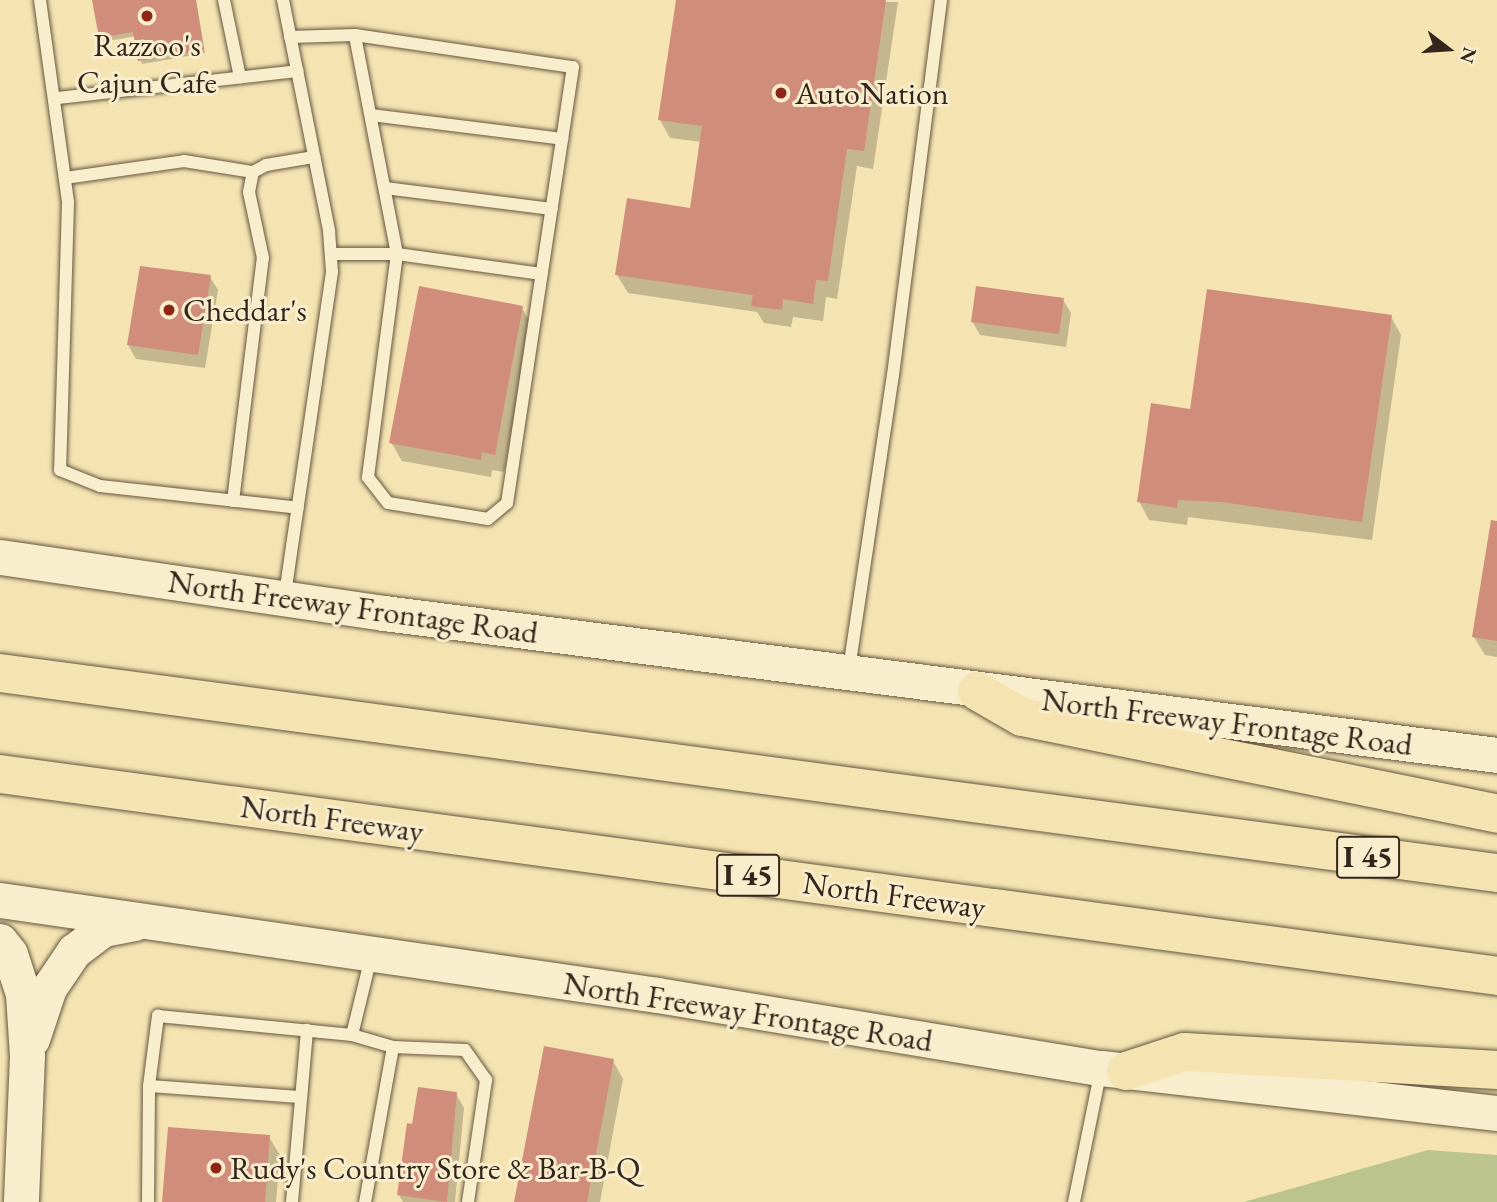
<!DOCTYPE html>
<style>
body{margin:0}
#map{position:relative;width:1497px;height:1202px;overflow:hidden;background:#f5e4b1;font-family:"EB Garamond",serif}
div>[style]{position:absolute}
[style*='--x']{left:calc(var(--x)*1px);top:calc(var(--y)*1px);width:calc(var(--w)*1px);rotate:calc(var(--a)*1deg)}
.green>*{inset:0;background:#bbc48d}
.shadow>*{inset:0;background:#0003}
.building>*{inset:0;background:#d18d7c}
.roads{filter:drop-shadow(0 0 2px #655642) drop-shadow(0 0 2px #655642)}
.lane>*{height:12px;margin:-6px;padding:0 6px;transform-origin:6px;border-radius:6px;background:#f8edcc}
.secondary>*{height:35px;margin:-17.5px;padding:0 17.5px;transform-origin:17.5px;border-radius:17.5px;background:#f8edcc}
.highway>*{height:38px;margin:-19px;padding:0 19px;transform-origin:19px;border-radius:19px;background:#f5e4b1}
.dots>*{width:19px;height:19px;translate:-50% -50%;box-sizing:border-box;border:4px solid #f8edcc;border-radius:50%}
span{translate:-50% -50%;white-space:nowrap;text-align:center;line-height:1.15;-webkit-text-stroke:6px #f8edcc;paint-order:stroke}
.shield-label span{padding:2px 5px;background:#f8edcc;border:2px solid;border-radius:5px;-webkit-text-stroke-width:0}
.shield-label{font-size:30px;color:#35261d;font-weight:700}
.poi-label{font-size:32px;color:#35261d}
.left{translate:0 -50%;text-align:left}
.street-label{font-size:32px;color:#35261d}
.north{position:absolute;left:1413px;top:14px;width:70px;height:70px;-webkit-text-stroke:5px #f8edcc;paint-order:stroke;rotate:107deg;font-size:19px;font-weight:700;line-height:28px;text-align:center;color:#35261d}
.north::after{content:'';display:block;margin:auto;width:24px;height:32px;background:#35261d;clip-path:polygon(50% 0,100% 100%,50% 72%,0 100%)}
</style>
<div id="map">
<div class="green">
<i style="clip-path:polygon(1428px 1150px,1497px 1155px,1497px 1202px,1244px 1202px)"></i>
</div>
<div class="shadow">
<i style="clip-path:polygon(94px 0,196px 0,205px 53px,142px 64px,136px 36px,102px 42px)"></i>
<i style="clip-path:polygon(678px 0,898px 2px,873px 169px,857px 166px,837px 299px,826px 297px,823px 321px,793px 317px,791px 327px,764px 323px,757px 312px,628px 293px,617px 275px,692px 210px,702px 142px,670px 138px,660px 120px)"></i>
<i style="clip-path:polygon(210px 277px,218px 290px,205px 368px,136px 359px,128px 345px)"></i>
<i style="clip-path:polygon(1063px 300px,1071px 313px,1066px 347px,980px 335px,972px 321px)"></i>
<i style="clip-path:polygon(522px 308px,532px 326px,504px 472px,492px 470px,491px 477px,402px 461px,391px 442px)"></i>
<i style="clip-path:polygon(1391px 317px,1401px 335px,1372px 540px,1188px 517px,1187px 525px,1149px 520px,1139px 501px,1191px 411px)"></i>
<i style="clip-path:polygon(1497px 523px,1497px 657px,1485px 655px,1474px 637px)"></i>
<i style="clip-path:polygon(613px 1061px,623px 1079px,600px 1202px,516px 1202px)"></i>
<i style="clip-path:polygon(456px 1094px,464px 1108px,455px 1202px,403px 1202px,399px 1195px,414px 1126px)"></i>
<i style="clip-path:polygon(269px 1137px,280px 1155px,276px 1202px,164px 1202px)"></i>
</div>
<div class="building">
<i style="clip-path:polygon(92px 0,196px 0,204px 50px,138px 61px,133px 32px,99px 38px)"></i>
<i style="clip-path:polygon(676px 0,886px 0,864px 151px,847px 149px,828px 281px,816px 280px,813px 304px,783px 299px,782px 310px,751px 306px,753px 295px,615px 275px,627px 198px,690px 208px,702px 126px,658px 120px)"></i>
<i style="clip-path:polygon(140px 266px,211px 275px,198px 355px,127px 345px)"></i>
<i style="clip-path:polygon(419px 286px,523px 306px,495px 455px,482px 452px,481px 460px,389px 443px)"></i>
<i style="clip-path:polygon(976px 286px,1064px 298px,1059px 334px,971px 322px)"></i>
<i style="clip-path:polygon(1207px 289px,1392px 315px,1362px 522px,1221px 502px,1178px 500px,1177px 508px,1137px 502px,1151px 403px,1190px 409px)"></i>
<i style="clip-path:polygon(1491px 520px,1497px 521px,1497px 641px,1472px 637px)"></i>
<i style="clip-path:polygon(544px 1046px,614px 1059px,587px 1202px,514px 1202px)"></i>
<i style="clip-path:polygon(418px 1087px,457px 1092px,447px 1202px,397px 1195px,407px 1123px,412px 1124px)"></i>
<i style="clip-path:polygon(168px 1127px,270px 1135px,265px 1202px,162px 1202px)"></i>
</div>
<div class="roads">
<div class="lane">
<i style="--x:40;--y:0;--w:205;--a:82.1"></i>
<i style="--x:68;--y:203;--w:267;--a:91.7"></i>
<i style="--x:60;--y:470;--w:43;--a:21.8"></i>
<i style="--x:100;--y:486;--w:199;--a:6.3"></i>
<i style="--x:224;--y:0;--w:79;--a:78.3"></i>
<i style="--x:283;--y:0;--w:236;--a:78.7"></i>
<i style="--x:329;--y:231;--w:41;--a:85.8"></i>
<i style="--x:332;--y:272;--w:326;--a:98.3"></i>
<i style="--x:290;--y:37;--w:65;--a:-1.8"></i>
<i style="--x:355;--y:35;--w:220;--a:8.4"></i>
<i style="--x:573;--y:67;--w:441;--a:98.6"></i>
<i style="--x:507;--y:503;--w:25;--a:140"></i>
<i style="--x:488;--y:519;--w:101;--a:-170.9"></i>
<i style="--x:388;--y:503;--w:33;--a:-128"></i>
<i style="--x:368;--y:477;--w:225;--a:-82.6"></i>
<i style="--x:397;--y:254;--w:223;--a:-100.9"></i>
<i style="--x:57;--y:98;--w:242;--a:-6.4"></i>
<i style="--x:371;--y:115;--w:193;--a:7.1"></i>
<i style="--x:65;--y:178;--w:120;--a:-8.1"></i>
<i style="--x:184;--y:161;--w:70;--a:9.1"></i>
<i style="--x:385;--y:188;--w:168;--a:7.2"></i>
<i style="--x:331;--y:254;--w:66;--a:0"></i>
<i style="--x:397;--y:254;--w:146;--a:7.9"></i>
<i style="--x:233;--y:501;--w:245;--a:-83"></i>
<i style="--x:263;--y:258;--w:67;--a:-102"></i>
<i style="--x:249;--y:192;--w:20;--a:-79"></i>
<i style="--x:253;--y:172;--w:15;--a:-28"></i>
<i style="--x:266;--y:165;--w:49;--a:-9.5"></i>
<i style="--x:849;--y:669;--w:297;--a:-81.5"></i>
<i style="--x:893;--y:375;--w:378;--a:-82.7"></i>
<i style="--x:352;--y:1035;--w:80;--a:-76.3"></i>
<i style="--x:393;--y:1047;--w:72;--a:2.4"></i>
<i style="--x:465;--y:1050;--w:37;--a:55"></i>
<i style="--x:486;--y:1080;--w:123;--a:98.4"></i>
<i style="--x:149;--y:1086;--w:151;--a:4.2"></i>
<i style="--x:148;--y:1202;--w:116;--a:-89.5"></i>
<i style="--x:149;--y:1086;--w:71;--a:-82.7"></i>
<i style="--x:158;--y:1016;--w:195;--a:5.6"></i>
<i style="--x:352;--y:1035;--w:43;--a:16.3"></i>
<i style="--x:393;--y:1047;--w:158;--a:100.2"></i>
<i style="--x:292;--y:1202;--w:173;--a:-85"></i>
<i style="--x:1074;--y:1202;--w:136;--a:-78.5"></i>
</div>
<div class="secondary">
<i style="--x:0;--y:557;--w:388;--a:8.3"></i>
<i style="--x:384;--y:613;--w:1122;--a:7.27"></i>
<i style="--x:0;--y:900;--w:665;--a:8.22"></i>
<i style="--x:658;--y:995;--w:449;--a:9.4"></i>
<i style="--x:1101;--y:1068;--w:399;--a:6.5"></i>
<i style="--x:0;--y:941;--w:16;--a:52"></i>
<i style="--x:10;--y:954;--w:42;--a:72"></i>
<i style="--x:23;--y:994;--w:62;--a:86.3"></i>
<i style="--x:27;--y:1056;--w:146;--a:92.4"></i>
<i style="--x:32;--y:1039;--w:54;--a:-71.6"></i>
<i style="--x:49;--y:988;--w:45;--a:-56"></i>
<i style="--x:74;--y:951;--w:36;--a:-37"></i>
<i style="--x:103;--y:929;--w:33;--a:-11"></i>
</div>
<div class="highway">
<i style="--x:0;--y:673;--w:1510;--a:7.61"></i>
<i style="--x:977;--y:691;--w:52;--a:30"></i>
<i style="--x:1022;--y:717;--w:485;--a:11.5"></i>
<i style="--x:0;--y:774;--w:1511;--a:7.68"></i>
<i style="--x:1126;--y:1071;--w:62;--a:-17.9"></i>
<i style="--x:1185;--y:1052;--w:313;--a:3.3"></i>
</div>
</div>
<div class="dots">
<i style="left:147px;top:16px;background:#8f2418"></i>
<i style="left:781px;top:93px;background:#8f2418"></i>
<i style="left:169px;top:310px;background:#8f2418"></i>
<i style="left:216px;top:1168px;background:#8f2418"></i>
</div>
<div class="shield-label">
<span style="left:1368px;top:857px">I 45</span>
<span style="left:748px;top:875px">I 45</span>
</div>
<div class="poi-label">
<span style="left:147px;top:64px">Razzoo's<br>Cajun Cafe</span>
<span class="left" style="left:795px;top:93px">AutoNation</span>
<span class="left" style="left:183px;top:310px">Cheddar's</span>
<span class="left" style="left:230px;top:1168px">Rudy's Country Store &amp; Bar-B-Q</span>
</div>
<div class="street-label">
<span style="left:353px;top:607px;rotate:8deg">North Freeway Frontage Road</span>
<span style="left:1227px;top:722px;rotate:7deg">North Freeway Frontage Road</span>
<span style="left:332px;top:819px;rotate:8deg">North Freeway</span>
<span style="left:894px;top:895px;rotate:8deg">North Freeway</span>
<span style="left:748px;top:1012px;rotate:9deg">North Freeway Frontage Road</span>
</div>
<div class="north">N</div>
</div>
